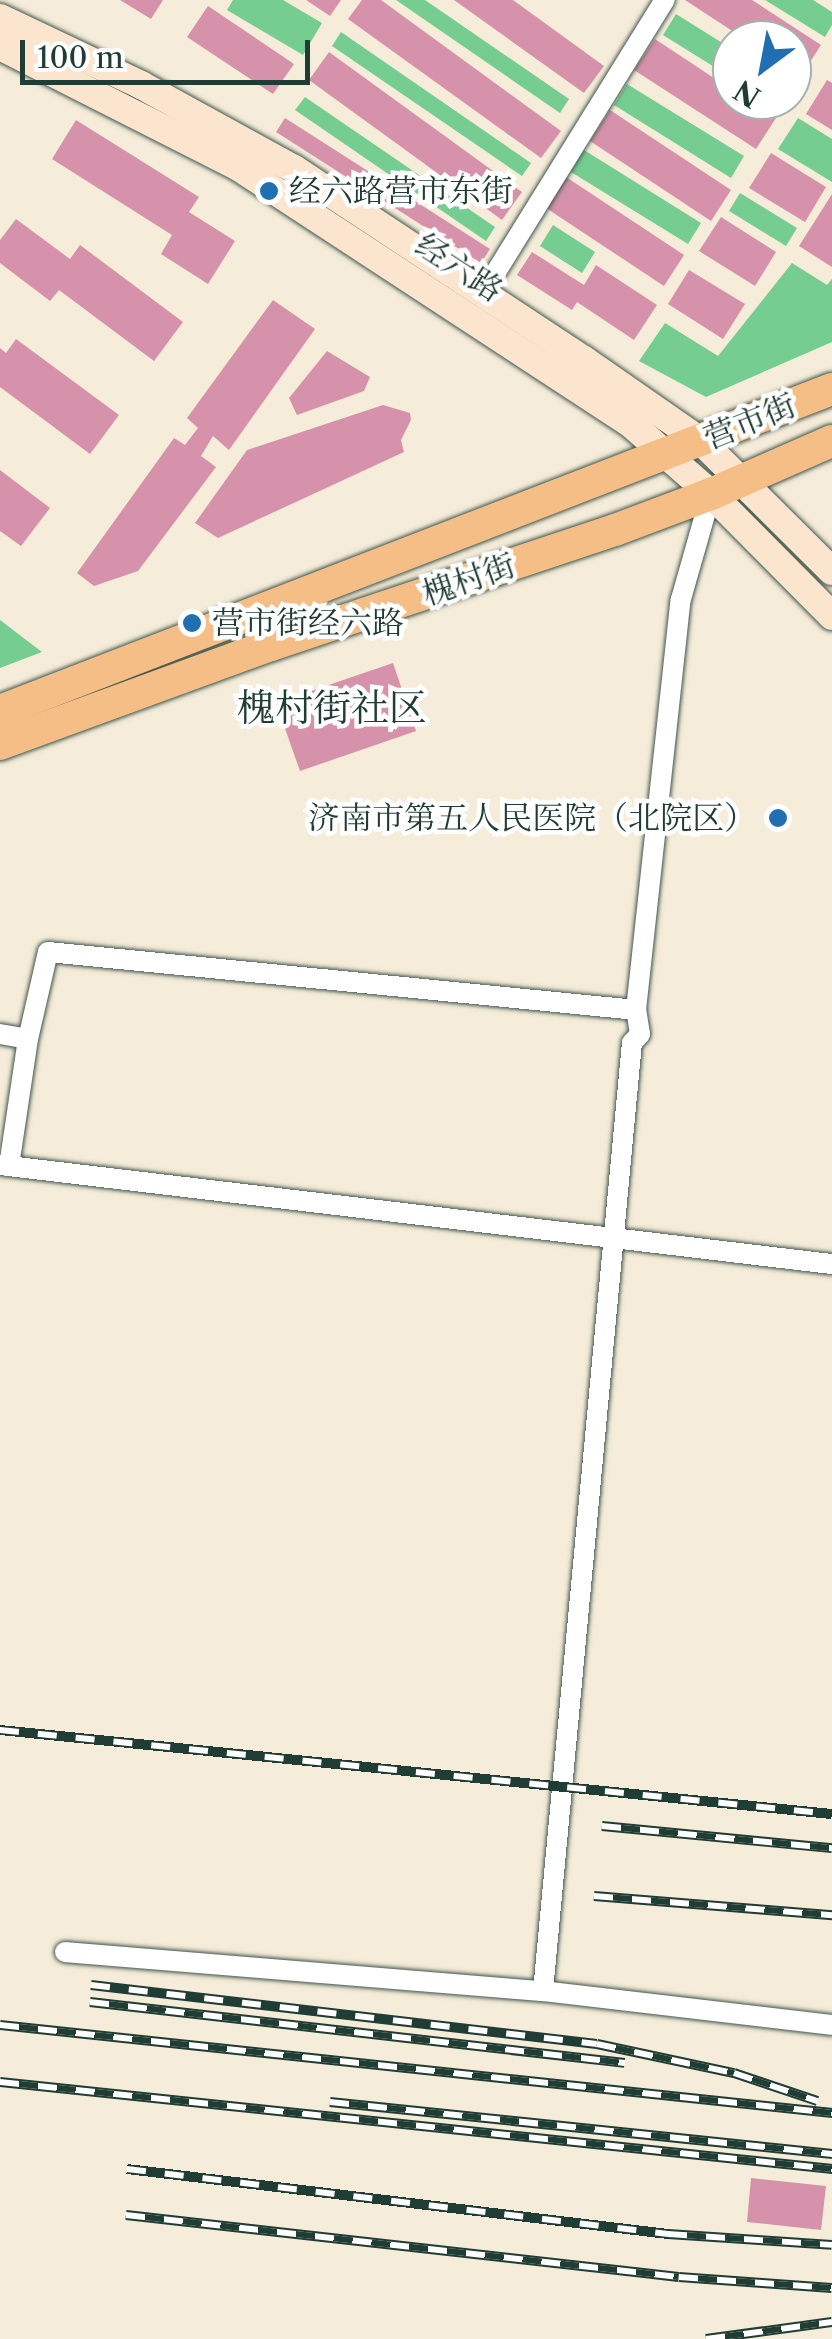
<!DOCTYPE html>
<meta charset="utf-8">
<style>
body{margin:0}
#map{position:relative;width:832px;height:2339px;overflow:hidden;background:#f5ecd9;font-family:"Libre Caslon Text","Noto Serif SC",serif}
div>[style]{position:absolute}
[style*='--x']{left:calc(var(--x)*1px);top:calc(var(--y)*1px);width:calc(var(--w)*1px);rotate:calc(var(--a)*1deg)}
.green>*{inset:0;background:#76cd92}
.building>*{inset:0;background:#d692aa}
.roads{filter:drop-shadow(0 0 2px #3f574d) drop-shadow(0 0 2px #3f574d)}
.street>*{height:20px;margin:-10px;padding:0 10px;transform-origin:10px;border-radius:10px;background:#fff}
.secondary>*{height:28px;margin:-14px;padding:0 14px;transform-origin:14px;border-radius:14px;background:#fbe5cf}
.primary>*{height:32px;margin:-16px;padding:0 16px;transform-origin:16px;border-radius:16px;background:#f6be87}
.rail>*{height:10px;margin-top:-5px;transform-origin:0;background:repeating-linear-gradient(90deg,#fff 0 19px,#1f3d34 0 38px);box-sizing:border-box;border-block:2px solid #1f3d34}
.dots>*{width:28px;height:28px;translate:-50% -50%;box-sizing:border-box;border:5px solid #fff;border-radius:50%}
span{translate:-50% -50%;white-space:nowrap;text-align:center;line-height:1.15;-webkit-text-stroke:9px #fff;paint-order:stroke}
.poi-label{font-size:32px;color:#1f3d34}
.left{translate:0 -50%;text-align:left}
.right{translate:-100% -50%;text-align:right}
.street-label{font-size:32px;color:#1f3d34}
.quarter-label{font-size:38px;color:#1f3d34}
.north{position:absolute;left:712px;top:20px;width:100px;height:100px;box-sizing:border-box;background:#fff;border:2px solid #a5b1ae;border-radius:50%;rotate:212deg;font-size:28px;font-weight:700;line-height:40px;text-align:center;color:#1f3d34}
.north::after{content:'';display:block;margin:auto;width:35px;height:45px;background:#1f6fb2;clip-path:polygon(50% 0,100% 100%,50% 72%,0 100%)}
.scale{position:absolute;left:20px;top:40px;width:290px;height:45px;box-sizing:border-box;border:5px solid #1f3d34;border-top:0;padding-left:12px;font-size:30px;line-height:35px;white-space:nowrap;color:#1f3d34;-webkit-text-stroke:8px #fff;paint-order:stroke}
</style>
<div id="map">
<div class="green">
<i style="clip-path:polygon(233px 0,283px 0,322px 23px,303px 55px,227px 10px)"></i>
<i style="clip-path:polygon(396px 0,425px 0,569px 99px,560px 113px)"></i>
<i style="clip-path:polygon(765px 0,813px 0,832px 12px,832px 25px,825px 37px)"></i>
<i style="clip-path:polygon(676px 14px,732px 49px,732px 78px,663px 35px)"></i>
<i style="clip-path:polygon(341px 32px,531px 163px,522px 176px,332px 46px)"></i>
<i style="clip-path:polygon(627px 84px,744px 156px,731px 178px,614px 105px)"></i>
<i style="clip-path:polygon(305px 97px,495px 227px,486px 241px,295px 110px)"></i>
<i style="clip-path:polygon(798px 118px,832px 139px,832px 182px,778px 149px)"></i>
<i style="clip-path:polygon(584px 150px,701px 223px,688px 244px,571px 172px)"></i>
<i style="clip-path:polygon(740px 193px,797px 228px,786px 246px,729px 211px)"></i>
<i style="clip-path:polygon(553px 225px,595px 252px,582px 273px,540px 246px)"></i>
<i style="clip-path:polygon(792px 263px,827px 285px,832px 279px,832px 342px,706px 397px,639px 361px,665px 323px,718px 356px)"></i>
<i style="clip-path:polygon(0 620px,42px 652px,0 668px)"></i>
</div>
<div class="building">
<i style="clip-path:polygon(120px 0,163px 0,151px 19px)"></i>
<i style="clip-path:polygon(306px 0,341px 0,330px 16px)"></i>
<i style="clip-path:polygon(362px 0,381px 0,561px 131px,541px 158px,348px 19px)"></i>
<i style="clip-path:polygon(454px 0,513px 0,604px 66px,584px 93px)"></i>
<i style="clip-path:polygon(685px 0,752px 0,821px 45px,801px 76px,792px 70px,792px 40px,746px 40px)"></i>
<i style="clip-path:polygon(208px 6px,294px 64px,273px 94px,187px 37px)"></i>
<i style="clip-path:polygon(655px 39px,732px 90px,732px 100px,748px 100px,776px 118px,756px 149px,634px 70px)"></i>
<i style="clip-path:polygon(329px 52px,522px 192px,502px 220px,309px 80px)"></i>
<i style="clip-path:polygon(827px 80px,832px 83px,832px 130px,806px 114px)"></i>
<i style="clip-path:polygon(610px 110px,731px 190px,711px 221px,590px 141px)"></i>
<i style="clip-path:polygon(285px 118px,490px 249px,481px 263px,276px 132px)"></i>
<i style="clip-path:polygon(76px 120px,199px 197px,189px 212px,235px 241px,208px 284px,161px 254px,172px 235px,52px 159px)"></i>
<i style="clip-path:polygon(771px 153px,826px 187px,805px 222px,749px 188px)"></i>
<i style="clip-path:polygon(563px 175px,684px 255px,664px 286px,543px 206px)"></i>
<i style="clip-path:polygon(832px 194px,832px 267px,799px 246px)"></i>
<i style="clip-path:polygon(721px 217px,776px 252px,755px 286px,699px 251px)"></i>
<i style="clip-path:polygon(16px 219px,70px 259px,80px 245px,183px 322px,154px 361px,59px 290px,50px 301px,0 263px,0 240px)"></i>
<i style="clip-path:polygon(532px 252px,584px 285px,596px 265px,657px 305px,634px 340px,577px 302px,572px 310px,517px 275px)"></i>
<i style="clip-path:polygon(689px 270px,745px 304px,723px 339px,668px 304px)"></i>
<i style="clip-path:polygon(273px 300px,315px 329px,229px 450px,213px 436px,201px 456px,216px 467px,138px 571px,94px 586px,77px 573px,174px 438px,185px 445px,198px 428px,187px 418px)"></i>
<i style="clip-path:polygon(16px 339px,119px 415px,90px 454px,0 387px,0 348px,6px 353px)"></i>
<i style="clip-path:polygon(327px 351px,370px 377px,364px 391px,297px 415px,289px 398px)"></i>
<i style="clip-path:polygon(383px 405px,410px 413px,411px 420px,401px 440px,404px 452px,218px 538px,195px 523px,247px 450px)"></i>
<i style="clip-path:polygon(0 470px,50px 508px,21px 546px,0 531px)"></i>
<i style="clip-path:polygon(393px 663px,416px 731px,300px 771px,276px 703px)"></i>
<i style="clip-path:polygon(751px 2178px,826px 2186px,821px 2230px,747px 2222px)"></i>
</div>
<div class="roads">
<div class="street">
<i style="--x:483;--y:293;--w:345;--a:-58.2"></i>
<i style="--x:0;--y:1034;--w:28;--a:10"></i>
<i style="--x:28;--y:1039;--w:89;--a:-77.1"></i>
<i style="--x:48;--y:952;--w:591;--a:5.63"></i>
<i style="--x:0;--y:1165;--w:838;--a:6.79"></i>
<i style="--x:9;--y:1166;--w:128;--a:-81.5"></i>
<i style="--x:65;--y:1952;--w:480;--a:4.7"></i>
<i style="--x:543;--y:1991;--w:291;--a:6.7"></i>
<i style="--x:543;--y:1991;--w:952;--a:-84.64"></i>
<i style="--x:632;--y:1043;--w:12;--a:-48"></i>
<i style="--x:640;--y:1034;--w:24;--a:-99"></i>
<i style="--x:636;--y:1010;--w:413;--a:-83.8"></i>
<i style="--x:681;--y:599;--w:109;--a:-74.1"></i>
</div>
<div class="secondary">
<i style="--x:0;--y:18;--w:156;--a:25.4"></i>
<i style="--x:141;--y:85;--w:175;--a:28.8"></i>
<i style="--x:294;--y:169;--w:347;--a:33.4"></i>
<i style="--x:584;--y:360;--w:144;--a:34.8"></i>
<i style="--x:702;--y:442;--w:183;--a:44.8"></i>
<i style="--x:0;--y:46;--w:266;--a:26.9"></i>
<i style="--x:237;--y:166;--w:470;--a:33.2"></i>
<i style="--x:630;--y:423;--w:108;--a:41.2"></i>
<i style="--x:711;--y:494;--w:172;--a:45.2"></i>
</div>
<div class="primary">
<i style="--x:0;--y:711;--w:892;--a:-21.16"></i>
<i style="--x:0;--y:744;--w:289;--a:-20.1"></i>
<i style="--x:271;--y:645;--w:363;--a:-18.5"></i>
<i style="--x:615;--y:530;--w:103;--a:-20.6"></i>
<i style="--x:711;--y:494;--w:132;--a:-23.7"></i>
</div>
</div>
<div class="rail">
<i style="--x:0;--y:1730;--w:836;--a:5.77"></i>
<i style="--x:602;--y:1826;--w:231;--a:5.5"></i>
<i style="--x:594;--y:1896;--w:239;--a:4.6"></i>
<i style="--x:91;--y:1985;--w:509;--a:6.65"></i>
<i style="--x:597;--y:2044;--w:140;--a:12"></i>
<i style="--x:734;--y:2073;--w:88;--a:18.6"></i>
<i style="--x:90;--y:2002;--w:538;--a:6.5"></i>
<i style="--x:0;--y:2025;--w:837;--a:6.04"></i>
<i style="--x:0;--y:2082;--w:837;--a:5.97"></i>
<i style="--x:330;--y:2102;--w:505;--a:5.91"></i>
<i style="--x:127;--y:2169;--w:545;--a:6.85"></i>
<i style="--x:668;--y:2234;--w:164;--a:3.8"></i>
<i style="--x:126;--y:2215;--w:556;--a:6.4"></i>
<i style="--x:679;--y:2277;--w:153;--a:4.1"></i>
<i style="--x:706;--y:2339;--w:127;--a:-7.7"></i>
</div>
<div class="dots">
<i style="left:269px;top:191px;background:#1f6fb2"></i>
<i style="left:192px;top:623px;background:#1f6fb2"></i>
<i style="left:778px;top:818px;background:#1f6fb2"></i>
</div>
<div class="poi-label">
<span class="left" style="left:289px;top:191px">经六路营市东街</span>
<span class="left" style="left:212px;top:623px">营市街经六路</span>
<span class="right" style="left:756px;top:818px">济南市第五人民医院（北院区）</span>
</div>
<div class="street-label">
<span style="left:459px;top:268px;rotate:33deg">经六路</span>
<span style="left:750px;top:422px;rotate:-22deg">营市街</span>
<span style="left:469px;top:580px;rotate:-19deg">槐村街</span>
</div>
<div class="quarter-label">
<span style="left:332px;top:708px">槐村街社区</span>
</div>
<div class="north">N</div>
<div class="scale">100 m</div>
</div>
